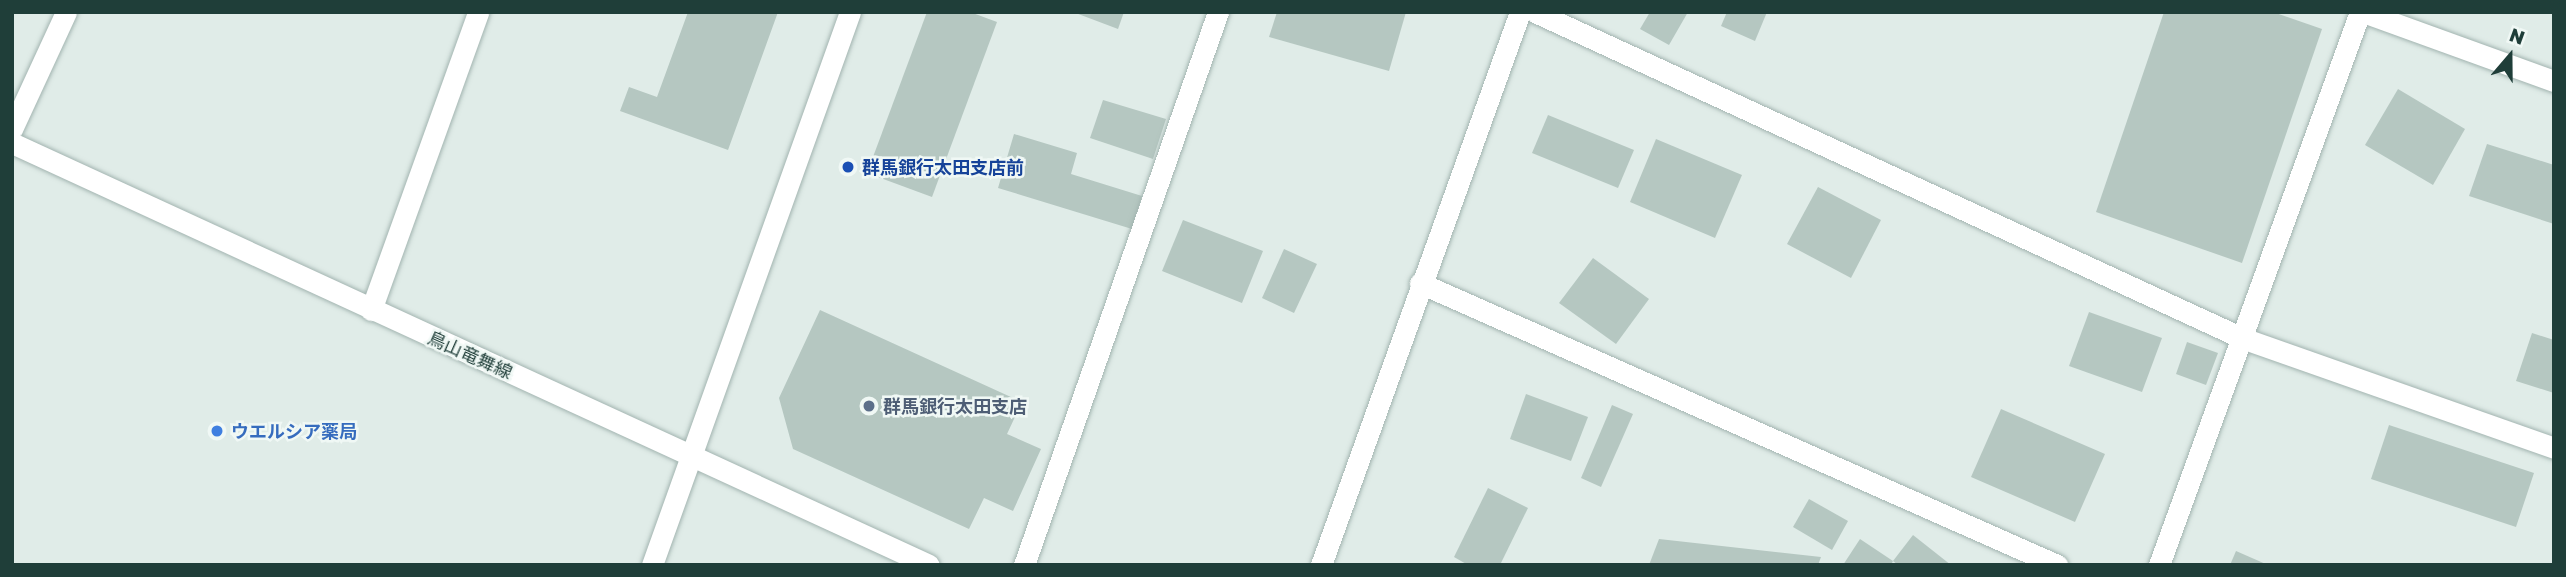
<!DOCTYPE html>
<meta charset="utf-8">
<style>
body{margin:0}
#map{position:relative;width:2566px;height:577px;overflow:hidden;background:#e0ece8;font-family:"Golos Text","Noto Sans JP",sans-serif}
div>[style]{position:absolute}
[style*='--x']{left:calc(var(--x)*1px);top:calc(var(--y)*1px);width:calc(var(--w)*1px);rotate:calc(var(--a)*1deg)}
.building>*{inset:0;background:#b5c7c1}
.roads{filter:drop-shadow(0 0 2px #a2b4b0) drop-shadow(0 0 2px #a2b4b0)}
.street>*{height:21px;margin:-10.5px;padding:0 10.5px;transform-origin:10.5px;border-radius:10.5px;background:#fff}
.secondary>*{height:21px;margin:-10.5px;padding:0 10.5px;transform-origin:10.5px;border-radius:10.5px;background:#fff}
.dots>*{width:19px;height:19px;translate:-50% -50%;box-sizing:border-box;border:4px solid #f0f8f5;border-radius:50%}
span{translate:-50% -50%;white-space:nowrap;text-align:center;line-height:1.15;-webkit-text-stroke:5px #f0f8f5;paint-order:stroke}
.transit-label{font-size:18px;color:#164399;font-weight:700}
.left{translate:0 -50%;text-align:left}
.street-label{font-size:18px;color:#1f3e39}
.service-label{font-size:18px;color:#4e5e75;font-weight:700}
.shop-label{font-size:18px;color:#366cbe;font-weight:700}
.frame{position:absolute;inset:0;border:14px solid #1f3e39;pointer-events:none}
.north{position:absolute;left:2475px;top:21px;width:70px;height:70px;-webkit-text-stroke:5px #f0f8f5;paint-order:stroke;rotate:20deg;font-size:19px;font-weight:700;line-height:28px;text-align:center;color:#1f3e39}
.north::after{content:'';display:block;margin:auto;width:24px;height:32px;background:#1f3e39;clip-path:polygon(50% 0,100% 100%,50% 72%,0 100%)}
</style>
<div id="map">
<div class="building">
<i style="clip-path:polygon(688px 12px,778px 12px,728px 150px,620px 111px,629px 87px,657px 97px)"></i>
<i style="clip-path:polygon(927px 12px,970px 12px,997px 22px,932px 197px,867px 173px)"></i>
<i style="clip-path:polygon(1073px 12px,1124px 12px,1118px 29px)"></i>
<i style="clip-path:polygon(1277px 12px,1406px 12px,1389px 71px,1269px 37px)"></i>
<i style="clip-path:polygon(1650px 12px,1688px 12px,1669px 45px,1640px 29px)"></i>
<i style="clip-path:polygon(1727px 12px,1767px 12px,1755px 41px,1721px 26px)"></i>
<i style="clip-path:polygon(2164px 12px,2273px 12px,2322px 29px,2242px 263px,2096px 212px)"></i>
<i style="clip-path:polygon(2398px 89px,2465px 129px,2433px 185px,2365px 145px)"></i>
<i style="clip-path:polygon(1103px 100px,1166px 119px,1153px 159px,1090px 138px)"></i>
<i style="clip-path:polygon(1548px 115px,1634px 150px,1618px 188px,1532px 153px)"></i>
<i style="clip-path:polygon(1014px 134px,1077px 153px,1071px 174px,1142px 196px,1132px 229px,998px 188px)"></i>
<i style="clip-path:polygon(1656px 139px,1742px 175px,1715px 238px,1630px 202px)"></i>
<i style="clip-path:polygon(2487px 144px,2554px 165px,2554px 224px,2469px 196px)"></i>
<i style="clip-path:polygon(1818px 187px,1881px 220px,1851px 278px,1787px 244px)"></i>
<i style="clip-path:polygon(1183px 220px,1263px 251px,1242px 303px,1162px 271px)"></i>
<i style="clip-path:polygon(1284px 249px,1317px 264px,1294px 313px,1262px 298px)"></i>
<i style="clip-path:polygon(1593px 258px,1649px 299px,1616px 344px,1559px 303px)"></i>
<i style="clip-path:polygon(820px 310px,1022px 402px,1007px 434px,1041px 449px,1013px 511px,984px 498px,969px 529px,793px 449px,779px 398px)"></i>
<i style="clip-path:polygon(2089px 312px,2162px 338px,2142px 392px,2069px 366px)"></i>
<i style="clip-path:polygon(2532px 333px,2554px 340px,2554px 393px,2516px 381px)"></i>
<i style="clip-path:polygon(2187px 342px,2218px 353px,2206px 385px,2176px 374px)"></i>
<i style="clip-path:polygon(1526px 394px,1588px 417px,1571px 461px,1510px 439px)"></i>
<i style="clip-path:polygon(1612px 405px,1633px 414px,1601px 487px,1581px 478px)"></i>
<i style="clip-path:polygon(2001px 409px,2105px 454px,2075px 522px,1971px 477px)"></i>
<i style="clip-path:polygon(2389px 425px,2534px 473px,2516px 527px,2371px 479px)"></i>
<i style="clip-path:polygon(1488px 488px,1528px 508px,1500px 565px,1468px 565px,1454px 557px)"></i>
<i style="clip-path:polygon(1809px 499px,1848px 521px,1832px 550px,1793px 527px)"></i>
<i style="clip-path:polygon(1913px 535px,1951px 565px,1898px 565px,1893px 561px)"></i>
<i style="clip-path:polygon(1659px 539px,1821px 557px,1818px 565px,1649px 565px)"></i>
<i style="clip-path:polygon(1860px 539px,1893px 561px,1891px 565px,1843px 565px)"></i>
<i style="clip-path:polygon(2236px 551px,2268px 565px,2230px 565px)"></i>
</div>
<div class="roads">
<div class="street">
<i style="--x:1535;--y:12;--w:779;--a:24.75"></i>
<i style="--x:2242;--y:338;--w:331;--a:19.4"></i>
<i style="--x:2363;--y:12;--w:203;--a:19.9"></i>
<i style="--x:12;--y:129;--w:129;--a:-65.2"></i>
<i style="--x:1420;--y:283;--w:697;--a:23.88"></i>
<i style="--x:371;--y:310;--w:317;--a:-70.2"></i>
<i style="--x:1024;--y:565;--w:586;--a:-70.67"></i>
<i style="--x:2159;--y:565;--w:588;--a:-70.03"></i>
</div>
<div class="secondary">
<i style="--x:12;--y:143;--w:1009;--a:24.71"></i>
<i style="--x:652;--y:565;--w:587;--a:-70.3"></i>
<i style="--x:1321;--y:565;--w:588;--a:-70.21"></i>
</div>
</div>
<div class="dots">
<i style="left:848px;top:167px;background:#1a4fb4"></i>
<i style="left:869px;top:406px;background:#5c6f8a"></i>
<i style="left:217px;top:431px;background:#3f7fe0"></i>
</div>
<div class="transit-label">
<span class="left" style="left:862px;top:167px">群馬銀行太田支店前</span>
</div>
<div class="street-label">
<span style="left:470px;top:355px;rotate:24deg">鳥山竜舞線</span>
</div>
<div class="service-label">
<span class="left" style="left:883px;top:406px">群馬銀行太田支店</span>
</div>
<div class="shop-label">
<span class="left" style="left:231px;top:431px">ウエルシア薬局</span>
</div>
<div class="frame"></div>
<div class="north">N</div>
</div>
